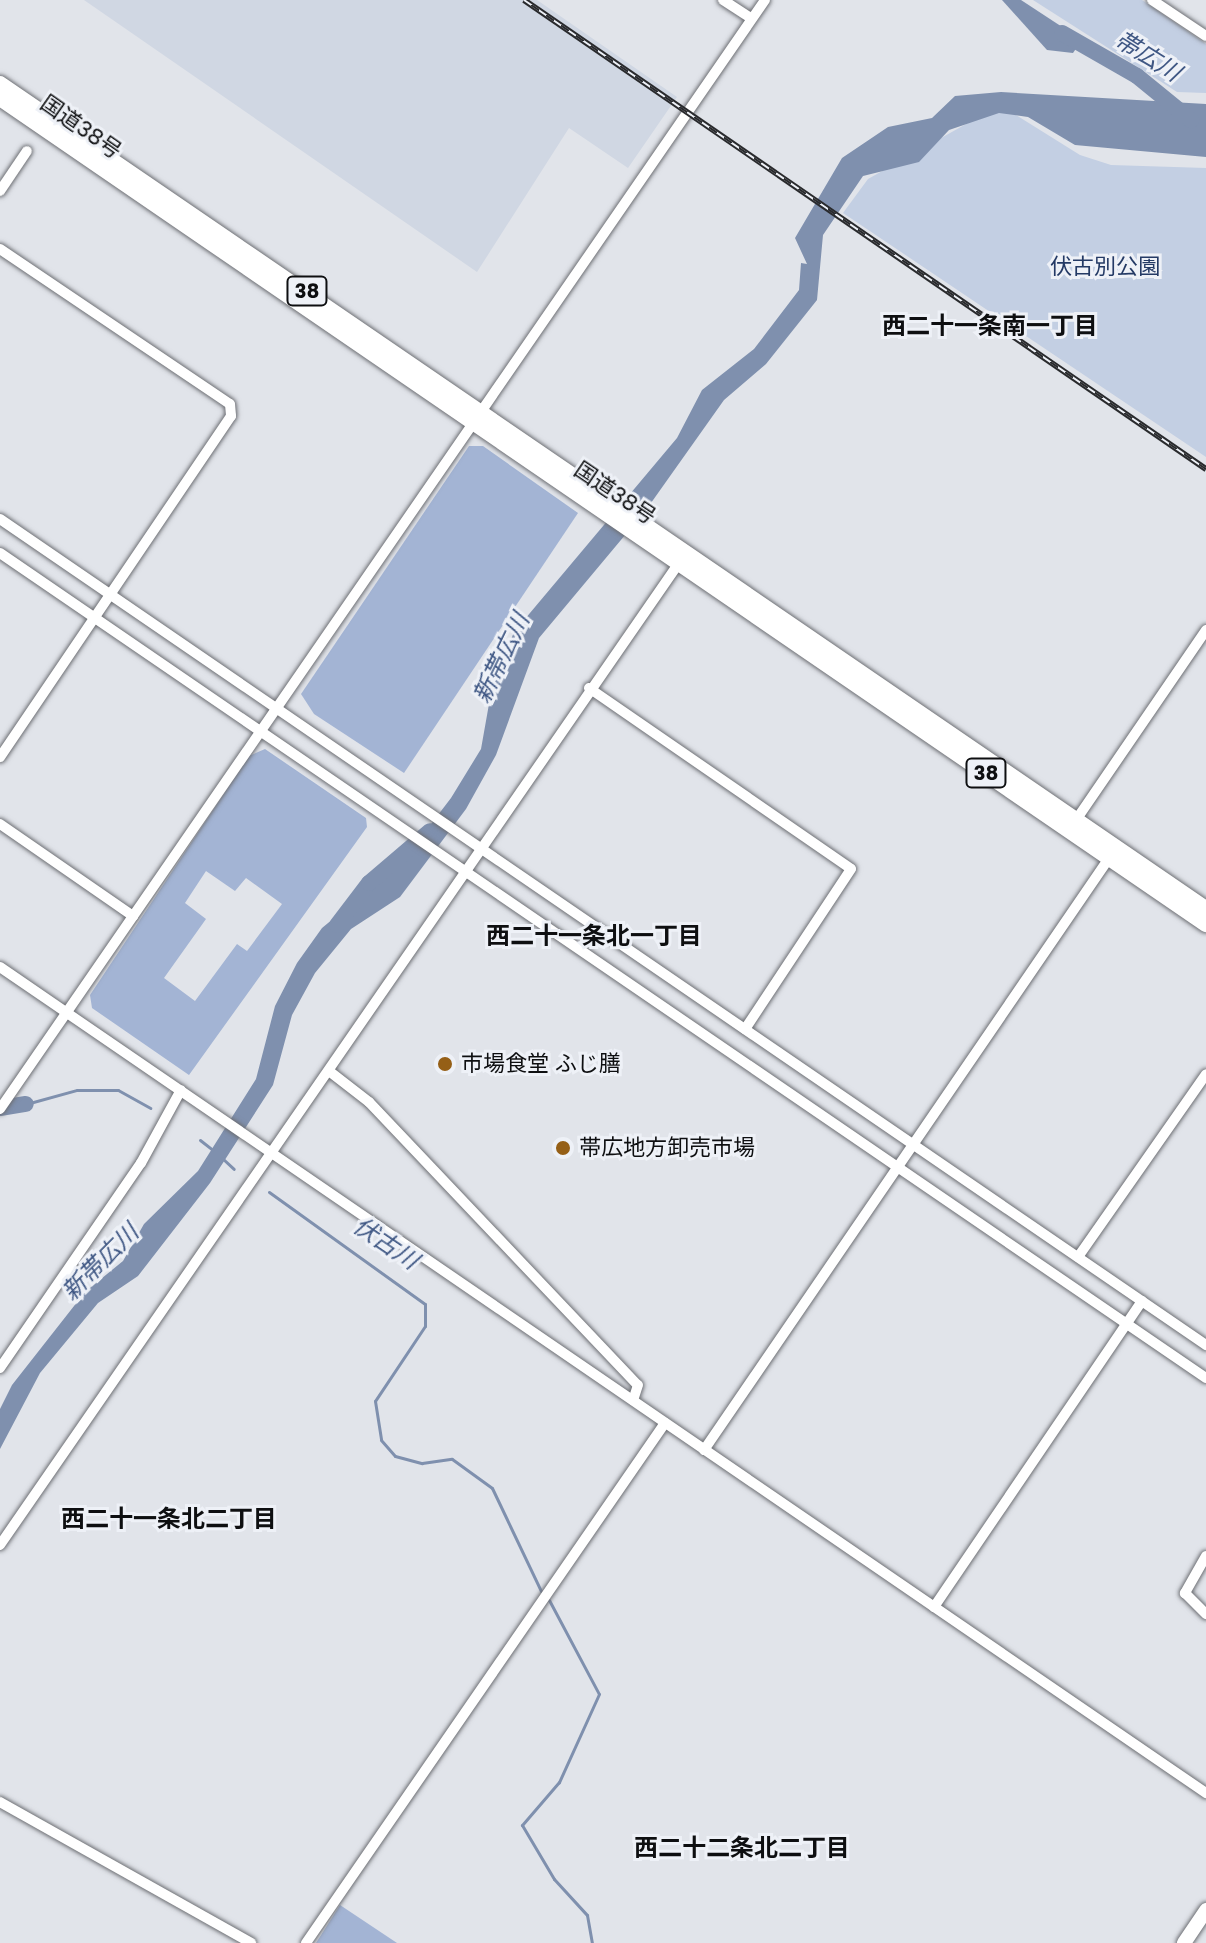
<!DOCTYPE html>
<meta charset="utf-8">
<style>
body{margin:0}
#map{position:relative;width:1206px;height:1943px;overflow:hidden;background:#e1e4ea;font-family:Poppins,"Noto Sans JP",sans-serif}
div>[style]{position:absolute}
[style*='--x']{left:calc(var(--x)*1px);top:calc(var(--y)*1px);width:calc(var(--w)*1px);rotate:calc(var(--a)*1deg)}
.built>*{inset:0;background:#d0d7e3}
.green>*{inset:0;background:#c3cfe3}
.forest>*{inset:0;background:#a3b4d4}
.water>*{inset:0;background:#7f90ae}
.stream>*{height:3px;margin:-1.5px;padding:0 1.5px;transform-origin:1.5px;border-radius:1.5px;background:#7f90ae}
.river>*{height:16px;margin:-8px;padding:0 8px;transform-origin:8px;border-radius:8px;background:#7f90ae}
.roads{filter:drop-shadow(0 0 2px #6d6f74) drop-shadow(0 0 2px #6d6f74)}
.minor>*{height:10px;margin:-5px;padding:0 5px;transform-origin:5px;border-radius:5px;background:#fff}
.major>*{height:14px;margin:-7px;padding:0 7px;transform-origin:7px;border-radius:7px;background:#fff}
.highway>*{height:16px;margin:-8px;padding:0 8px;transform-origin:8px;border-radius:8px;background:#fff}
.rail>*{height:6px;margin-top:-3px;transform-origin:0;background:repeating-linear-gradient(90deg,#eef1f7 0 9px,#292a2d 0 18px);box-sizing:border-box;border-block:2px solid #292a2d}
.dots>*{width:22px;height:22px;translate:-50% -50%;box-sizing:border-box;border:4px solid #eef1f7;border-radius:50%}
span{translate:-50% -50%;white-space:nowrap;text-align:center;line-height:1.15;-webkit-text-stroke:6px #eef1f7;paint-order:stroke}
.shield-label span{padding:2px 6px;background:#eef1f7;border:2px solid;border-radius:6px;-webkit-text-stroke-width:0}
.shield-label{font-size:20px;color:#0e0f11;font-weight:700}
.street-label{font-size:22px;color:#0e0f11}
.park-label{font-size:22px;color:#243a65}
.poi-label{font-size:22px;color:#0e0f11}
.left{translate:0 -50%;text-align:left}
.water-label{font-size:24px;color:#3f5784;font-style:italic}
.neighbourhood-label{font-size:24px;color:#0e0f11;font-weight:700}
</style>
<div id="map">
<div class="built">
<i style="clip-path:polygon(84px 0,537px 0,677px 97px,628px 168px,569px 128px,477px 272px)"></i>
</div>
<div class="green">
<i style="clip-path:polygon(1033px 0,1142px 0,1206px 44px,1206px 93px,1177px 92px)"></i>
<i style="clip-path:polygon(1000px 105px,1080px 155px,1111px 165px,1206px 168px,1206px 457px,843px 213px,868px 179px)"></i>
</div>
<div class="forest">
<i style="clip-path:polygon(469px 446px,483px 446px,578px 513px,404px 773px,314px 714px,301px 694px)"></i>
<i style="clip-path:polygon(evenodd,265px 749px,366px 818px,367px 827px,189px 1075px,92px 1008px,90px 995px,249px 756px,265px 749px,206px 871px,235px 891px,246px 878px,282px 904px,247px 951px,237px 944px,195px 1001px,164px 978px,206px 919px,185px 903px,206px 871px)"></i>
<i style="clip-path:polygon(340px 1905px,397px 1943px,316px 1943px)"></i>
</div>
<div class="water">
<i style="clip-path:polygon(1002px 0,1021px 0,1082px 40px,1073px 53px,1047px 50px)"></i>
<i style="clip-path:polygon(1001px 92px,1206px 104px,1206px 157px,1075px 145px,1028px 117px,999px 113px,949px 130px,919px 162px,863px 176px,823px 235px,817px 300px,766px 364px,724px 400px,646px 510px,539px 638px,496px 755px,466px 809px,400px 897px,351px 929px,315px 973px,292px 1015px,273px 1085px,210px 1183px,138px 1276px,98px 1303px,40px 1373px,0 1449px,0 1409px,12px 1385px,85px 1292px,123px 1261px,144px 1224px,198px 1171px,256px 1079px,275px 1006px,297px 963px,322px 928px,402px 862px,451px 798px,481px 749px,492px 687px,514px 632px,677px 438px,702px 390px,754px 349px,799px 290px,801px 263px,807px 264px,795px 238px,842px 158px,888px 127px,932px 118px,955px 96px)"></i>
</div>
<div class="stream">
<i style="--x:26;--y:1104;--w:53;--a:-15.4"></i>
<i style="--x:77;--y:1090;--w:41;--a:0"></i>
<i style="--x:118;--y:1090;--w:37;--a:29"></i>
<i style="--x:200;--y:1140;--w:16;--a:38"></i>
<i style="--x:222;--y:1158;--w:16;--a:43"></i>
<i style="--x:269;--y:1192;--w:192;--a:35.7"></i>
<i style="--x:425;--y:1304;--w:22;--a:90"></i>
<i style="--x:425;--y:1326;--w:90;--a:123.7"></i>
<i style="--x:375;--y:1401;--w:39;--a:81"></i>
<i style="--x:381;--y:1440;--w:21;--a:49"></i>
<i style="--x:395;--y:1456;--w:28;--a:15"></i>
<i style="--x:422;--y:1463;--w:30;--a:-8"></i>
<i style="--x:452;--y:1459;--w:49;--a:35.9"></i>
<i style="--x:492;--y:1488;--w:114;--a:64.6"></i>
<i style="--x:549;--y:1600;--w:106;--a:62"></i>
<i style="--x:599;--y:1694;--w:97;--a:114.4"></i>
<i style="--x:559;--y:1782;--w:57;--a:130.7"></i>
<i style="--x:522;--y:1825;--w:63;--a:59.3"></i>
<i style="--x:554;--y:1879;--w:49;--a:47.5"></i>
<i style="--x:587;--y:1915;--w:28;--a:80"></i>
</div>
<div class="river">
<i style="--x:1062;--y:33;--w:86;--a:29.8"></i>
<i style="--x:1137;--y:76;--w:70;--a:39.2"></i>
<i style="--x:337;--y:925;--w:53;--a:-52.7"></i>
<i style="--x:369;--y:883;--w:80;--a:-40.4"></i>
<i style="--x:0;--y:1108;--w:26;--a:-9"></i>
</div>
<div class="roads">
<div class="minor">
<i style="--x:723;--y:0;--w:31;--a:33"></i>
<i style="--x:1152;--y:0;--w:65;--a:33.7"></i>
<i style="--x:0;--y:191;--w:48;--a:-56"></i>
<i style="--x:0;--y:249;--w:277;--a:34"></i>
<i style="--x:230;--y:404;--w:12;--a:85"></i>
<i style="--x:231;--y:416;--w:412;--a:124.1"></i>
<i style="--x:0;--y:519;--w:1462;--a:34.41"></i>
<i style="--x:0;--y:553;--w:1461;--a:34.38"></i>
<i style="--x:589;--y:688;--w:318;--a:34.6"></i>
<i style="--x:851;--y:869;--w:192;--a:123.5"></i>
<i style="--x:1074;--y:823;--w:234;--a:-55.6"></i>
<i style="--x:0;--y:824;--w:162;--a:34.7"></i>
<i style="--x:0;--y:967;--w:1462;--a:34.41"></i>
<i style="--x:329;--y:1071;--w:51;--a:37.8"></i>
<i style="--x:369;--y:1102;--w:390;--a:46.5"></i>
<i style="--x:638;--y:1385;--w:16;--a:108"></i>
<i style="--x:0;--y:1109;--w:1347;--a:-55.4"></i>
<i style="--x:1078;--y:1257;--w:223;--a:-55"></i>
<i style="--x:0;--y:1368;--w:249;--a:-55.5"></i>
<i style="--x:141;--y:1163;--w:83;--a:-61.3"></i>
<i style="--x:704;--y:1450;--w:722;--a:-55.61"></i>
<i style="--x:0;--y:1545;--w:1197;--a:-55.34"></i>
<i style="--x:1206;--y:1556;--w:43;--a:119.6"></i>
<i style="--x:1185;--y:1593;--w:30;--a:45"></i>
<i style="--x:934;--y:1607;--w:370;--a:-55.8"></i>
<i style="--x:0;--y:1802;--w:288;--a:29.3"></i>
<i style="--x:306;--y:1943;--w:632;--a:-55.38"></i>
</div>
<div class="major">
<i style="--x:1184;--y:1943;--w:40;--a:-56"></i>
</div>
<div class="highway">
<i style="--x:0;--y:84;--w:1461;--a:34.38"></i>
<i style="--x:0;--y:98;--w:1462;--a:34.41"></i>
</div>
</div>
<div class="rail">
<i style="--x:524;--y:0;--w:828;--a:34.52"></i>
</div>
<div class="dots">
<i style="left:445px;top:1064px;background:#955f16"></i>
<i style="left:563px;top:1148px;background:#955f16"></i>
</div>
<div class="shield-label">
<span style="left:307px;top:291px">38</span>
<span style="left:986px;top:773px">38</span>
</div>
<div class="street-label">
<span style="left:81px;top:127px;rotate:35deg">国道38号</span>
<span style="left:615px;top:493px;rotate:34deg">国道38号</span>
</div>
<div class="park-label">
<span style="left:1105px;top:267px">伏古別公園</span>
</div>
<div class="poi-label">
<span class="left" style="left:461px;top:1064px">市場食堂 ふじ膳</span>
<span class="left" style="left:579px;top:1148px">帯広地方卸売市場</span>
</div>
<div class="water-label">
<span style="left:1148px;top:56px;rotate:32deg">帯広川</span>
<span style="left:501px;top:658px;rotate:-64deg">新帯広川</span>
<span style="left:386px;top:1243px;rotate:34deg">伏古川</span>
<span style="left:100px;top:1262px;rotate:-45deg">新帯広川</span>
</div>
<div class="neighbourhood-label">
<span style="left:990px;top:326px">西二十一条南一丁目</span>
<span style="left:594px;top:936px">西二十一条北一丁目</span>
<span style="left:169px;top:1519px">西二十一条北二丁目</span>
<span style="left:742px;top:1848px">西二十二条北二丁目</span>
</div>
</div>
